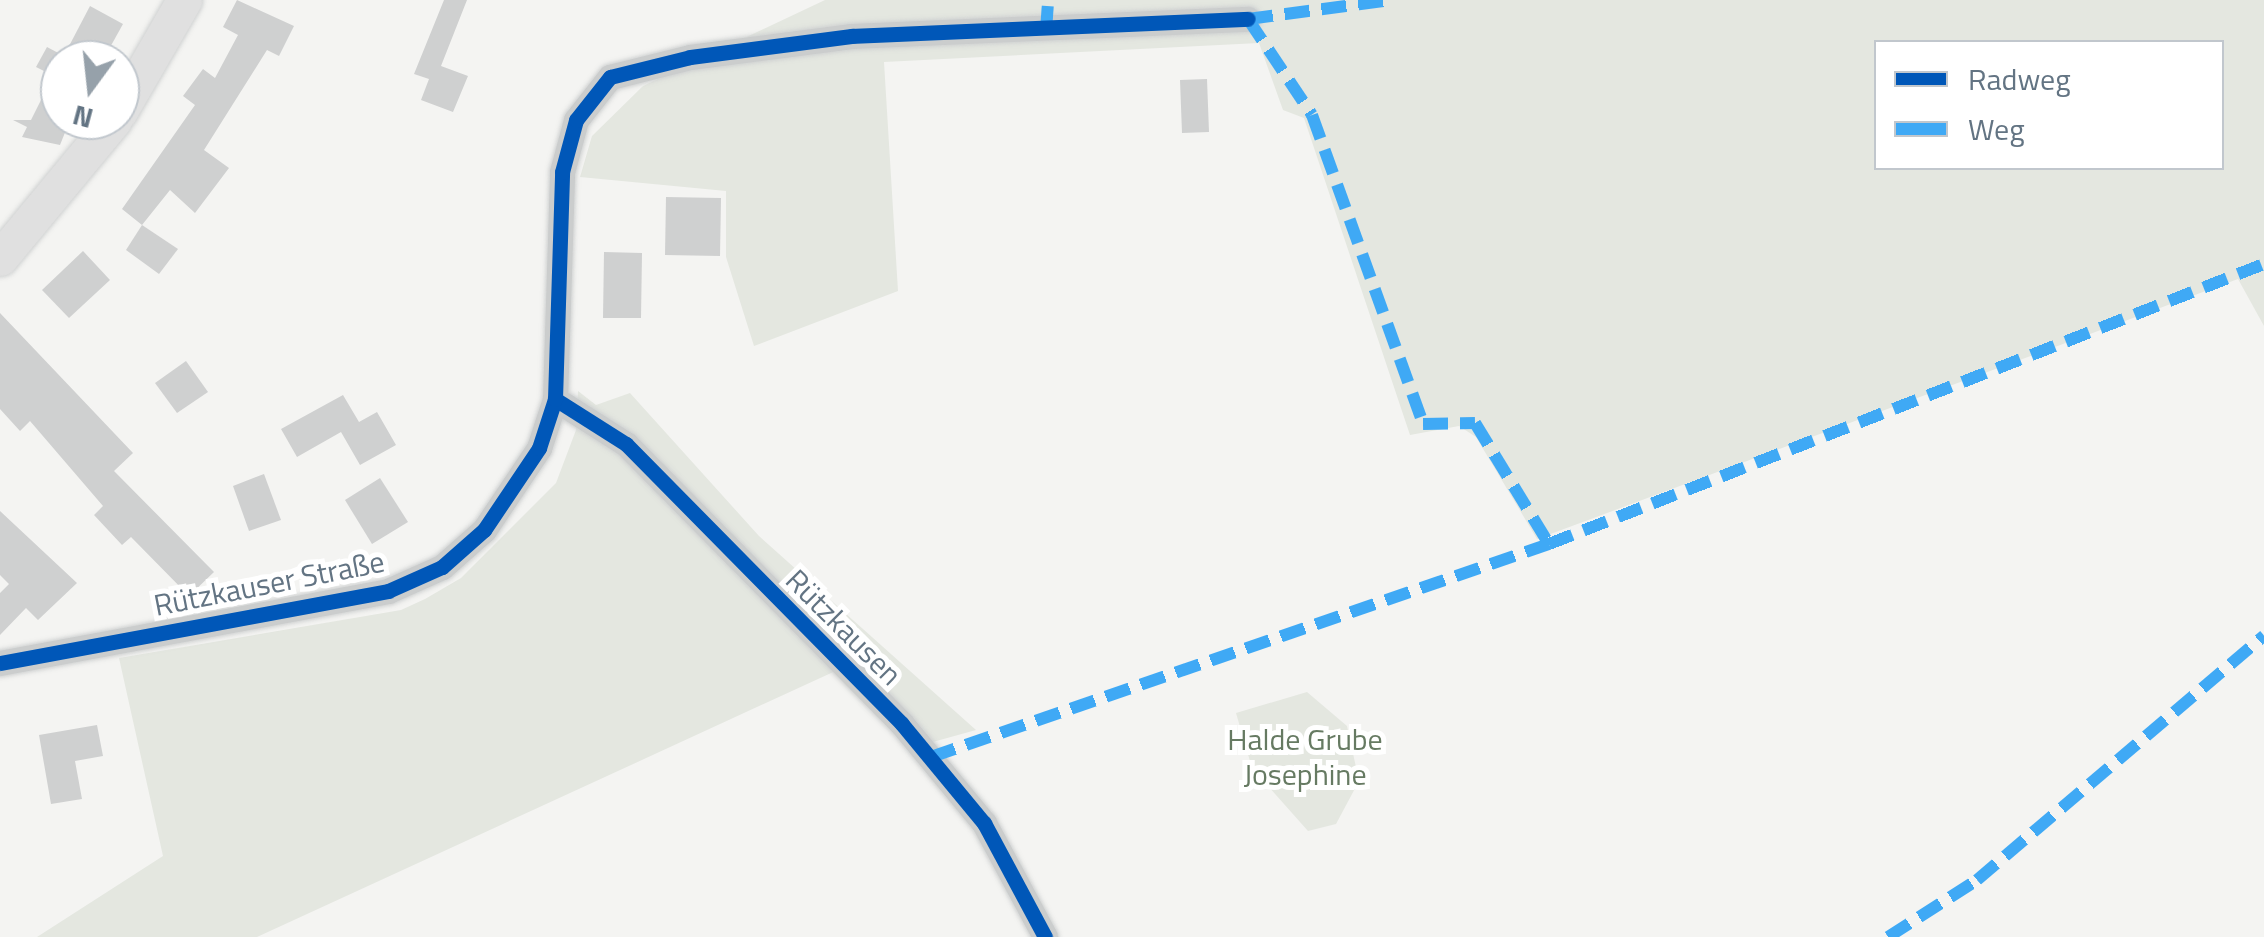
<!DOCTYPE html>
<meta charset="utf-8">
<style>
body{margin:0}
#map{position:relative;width:2264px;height:937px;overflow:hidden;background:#f4f4f2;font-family:"Titillium Web",sans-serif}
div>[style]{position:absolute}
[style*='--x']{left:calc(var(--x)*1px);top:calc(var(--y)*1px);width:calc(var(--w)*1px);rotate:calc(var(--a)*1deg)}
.green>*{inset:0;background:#e4e7e0}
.building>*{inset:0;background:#cfd0d0}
.roads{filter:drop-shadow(0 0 2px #d0d2d2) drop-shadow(0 0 2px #d0d2d2)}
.street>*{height:25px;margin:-12.5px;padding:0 12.5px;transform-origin:12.5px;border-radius:12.5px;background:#cbcdcd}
.secondary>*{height:35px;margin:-17.5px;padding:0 17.5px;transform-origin:17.5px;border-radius:17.5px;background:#e0e0e0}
.quiet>*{height:12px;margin-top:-6px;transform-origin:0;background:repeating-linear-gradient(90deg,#3fa9f5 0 25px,transparent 0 37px)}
.cycleway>*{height:15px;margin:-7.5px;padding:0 7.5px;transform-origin:7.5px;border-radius:7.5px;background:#0057b8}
span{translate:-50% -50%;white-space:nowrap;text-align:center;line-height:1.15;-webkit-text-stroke:10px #fff;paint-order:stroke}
.street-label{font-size:30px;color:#637483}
.park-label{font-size:30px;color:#667a62}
.legend{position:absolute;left:1874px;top:40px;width:350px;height:130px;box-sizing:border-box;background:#fff;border:2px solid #c1c7cd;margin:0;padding:12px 18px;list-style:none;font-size:30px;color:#637483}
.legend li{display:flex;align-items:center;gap:20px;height:50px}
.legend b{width:50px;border:2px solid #c1c7cd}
.north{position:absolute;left:40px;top:40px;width:100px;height:100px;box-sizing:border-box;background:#fff;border:2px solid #c1c7cd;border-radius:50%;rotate:195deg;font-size:28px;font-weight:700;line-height:40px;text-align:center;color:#637483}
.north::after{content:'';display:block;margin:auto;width:35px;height:45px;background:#96a1aa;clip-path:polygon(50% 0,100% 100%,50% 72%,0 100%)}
</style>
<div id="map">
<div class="green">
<i style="clip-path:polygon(evenodd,825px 0,2264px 0,2264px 326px,2238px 279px,1537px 539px,1476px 437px,1459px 426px,1410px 435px,1304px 118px,1283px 110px,1259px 43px,884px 62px,898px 291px,754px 346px,726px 257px,726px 191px,580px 177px,592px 136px,643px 86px,825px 0,1876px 42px,2222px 42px,2222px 168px,1876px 168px,1876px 42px)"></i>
<i style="clip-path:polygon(578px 391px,596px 405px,630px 393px,759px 536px,976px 730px,922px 745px,842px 668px,257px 937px,37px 937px,163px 856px,119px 658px,401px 610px,425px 599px,461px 578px,556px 483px,576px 430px)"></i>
<i style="clip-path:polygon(1307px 692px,1347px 726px,1359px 781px,1336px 824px,1308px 831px,1252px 768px,1236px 713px)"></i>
</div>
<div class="building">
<i style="clip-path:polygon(237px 0,294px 26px,279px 56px,267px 50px,204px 150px,229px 168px,195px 213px,170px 190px,142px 225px,122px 209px,195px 105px,183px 96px,203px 69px,215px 78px,238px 35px,223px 27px)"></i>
<i style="clip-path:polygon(444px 0,467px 0,441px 66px,468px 76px,453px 112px,421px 100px,429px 79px,414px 74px)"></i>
<i style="clip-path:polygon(90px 6px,123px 24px,103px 60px,68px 48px)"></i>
<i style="clip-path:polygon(47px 47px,64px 56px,54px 76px,36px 67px)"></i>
<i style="clip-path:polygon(1207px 79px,1209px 132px,1182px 133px,1180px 80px)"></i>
<i style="clip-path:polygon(43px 96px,60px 105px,60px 120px,70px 120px,60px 145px,22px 137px,27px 127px,13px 120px,31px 120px)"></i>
<i style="clip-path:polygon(666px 197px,721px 198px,720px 256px,665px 255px)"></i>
<i style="clip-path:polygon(142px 225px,178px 249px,159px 274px,126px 250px)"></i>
<i style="clip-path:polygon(83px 251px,110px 280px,69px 318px,42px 290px)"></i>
<i style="clip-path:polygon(604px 252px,642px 253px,641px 318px,603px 318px)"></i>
<i style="clip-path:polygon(0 313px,133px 453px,114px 471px,214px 572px,189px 596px,131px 537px,122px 545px,94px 515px,103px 506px,30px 421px,20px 431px,0 409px)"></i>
<i style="clip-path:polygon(186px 361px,208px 392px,177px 413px,155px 383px)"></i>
<i style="clip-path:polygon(343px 395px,359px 422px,377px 412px,396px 445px,360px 465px,341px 432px,297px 457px,281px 429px)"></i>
<i style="clip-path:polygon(264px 474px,281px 520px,249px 531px,233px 486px)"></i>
<i style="clip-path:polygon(380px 478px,408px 522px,372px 544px,345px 500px)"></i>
<i style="clip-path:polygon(0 511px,77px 583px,38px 620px,26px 608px,0 635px,0 593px,9px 584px,0 575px)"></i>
<i style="clip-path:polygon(97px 725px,103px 756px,75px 761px,82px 799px,51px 804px,39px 735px)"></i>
</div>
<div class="roads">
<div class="street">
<i style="--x:555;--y:399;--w:84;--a:32.4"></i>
<i style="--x:626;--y:444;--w:393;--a:45.4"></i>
<i style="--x:902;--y:724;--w:129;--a:50.4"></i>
<i style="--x:984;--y:823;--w:129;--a:61.8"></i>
<i style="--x:0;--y:663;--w:395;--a:-10.5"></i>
<i style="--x:388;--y:591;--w:59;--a:-24"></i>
<i style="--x:442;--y:567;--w:56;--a:-41.4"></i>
<i style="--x:484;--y:530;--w:99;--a:-56.1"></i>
<i style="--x:539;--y:448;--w:52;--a:-71.9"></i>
<i style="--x:555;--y:399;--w:227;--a:-88.2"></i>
<i style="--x:562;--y:172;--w:54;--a:-74.9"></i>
<i style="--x:576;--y:120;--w:55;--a:-51.7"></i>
<i style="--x:610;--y:77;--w:82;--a:-14"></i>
<i style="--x:690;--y:57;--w:163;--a:-7.4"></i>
<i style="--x:852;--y:36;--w:396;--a:-2.5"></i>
</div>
<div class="secondary">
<i style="--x:120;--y:111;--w:128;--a:-60"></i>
<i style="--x:0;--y:258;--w:179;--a:-50.4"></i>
</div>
</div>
<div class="quiet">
<i style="--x:1248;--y:19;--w:115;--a:56.3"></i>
<i style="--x:1312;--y:115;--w:328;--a:70.2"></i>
<i style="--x:1423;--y:424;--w:52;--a:-1.1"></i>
<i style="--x:1475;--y:423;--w:142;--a:58.6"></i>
<i style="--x:1248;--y:19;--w:144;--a:-7.6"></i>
<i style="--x:1046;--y:31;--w:31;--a:-86"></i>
<i style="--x:931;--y:757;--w:654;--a:-19.02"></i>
<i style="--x:1549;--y:544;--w:768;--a:-21.39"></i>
<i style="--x:1888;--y:937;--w:106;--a:-32.6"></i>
<i style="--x:1977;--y:880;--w:377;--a:-40.4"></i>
</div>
<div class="cycleway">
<i style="--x:555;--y:399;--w:84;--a:32.4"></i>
<i style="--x:626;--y:444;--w:393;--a:45.4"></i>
<i style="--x:902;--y:724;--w:129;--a:50.4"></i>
<i style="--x:984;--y:823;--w:129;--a:61.8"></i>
<i style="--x:0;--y:663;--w:395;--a:-10.5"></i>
<i style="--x:388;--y:591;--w:59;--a:-24"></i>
<i style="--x:442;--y:567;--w:56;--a:-41.4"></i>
<i style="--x:484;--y:530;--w:99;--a:-56.1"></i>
<i style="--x:539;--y:448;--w:52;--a:-71.9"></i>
<i style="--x:555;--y:399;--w:227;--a:-88.2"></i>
<i style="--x:562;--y:172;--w:54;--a:-74.9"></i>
<i style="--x:576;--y:120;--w:55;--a:-51.7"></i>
<i style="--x:610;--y:77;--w:82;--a:-14"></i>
<i style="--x:690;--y:57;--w:163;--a:-7.4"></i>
<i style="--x:852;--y:36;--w:396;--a:-2.5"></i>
</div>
<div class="street-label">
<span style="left:269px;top:583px;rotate:-11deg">Rützkauser Straße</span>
<span style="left:844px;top:627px;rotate:45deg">Rützkausen</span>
</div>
<div class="park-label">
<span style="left:1305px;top:756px">Halde Grube<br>Josephine</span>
</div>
<ul class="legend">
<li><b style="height:12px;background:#0057b8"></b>Radweg</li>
<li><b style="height:12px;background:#3fa9f5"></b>Weg</li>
</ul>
<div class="north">N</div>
</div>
